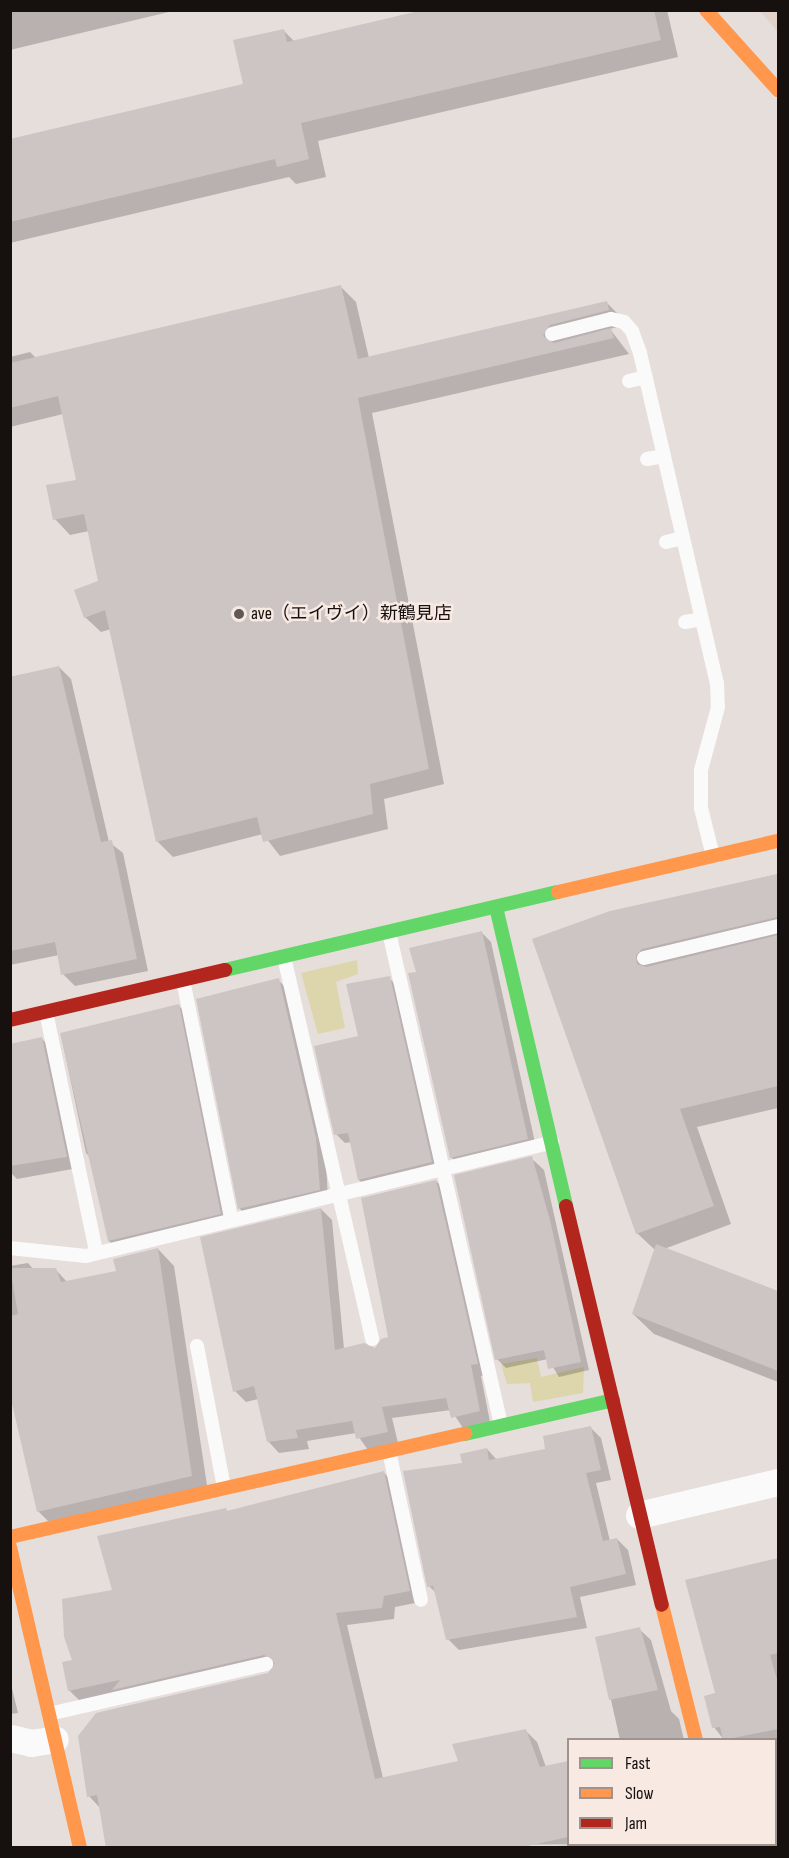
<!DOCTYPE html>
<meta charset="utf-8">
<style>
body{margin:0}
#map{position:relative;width:789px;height:1858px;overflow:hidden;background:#e6dedb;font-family:"Sofia Sans Condensed","Noto Sans JP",sans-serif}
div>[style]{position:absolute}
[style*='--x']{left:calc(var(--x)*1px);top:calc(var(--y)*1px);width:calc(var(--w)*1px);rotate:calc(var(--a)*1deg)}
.built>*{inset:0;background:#e1d2ca}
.green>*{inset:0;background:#ddd5ac}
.shadow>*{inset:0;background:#0003}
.building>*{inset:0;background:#ccc5c4}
.lane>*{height:14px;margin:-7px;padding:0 7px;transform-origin:7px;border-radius:7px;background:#fbfafa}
.street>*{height:27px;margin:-13.5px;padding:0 13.5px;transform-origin:13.5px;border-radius:13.5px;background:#fbfafa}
.fast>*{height:14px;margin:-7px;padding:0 7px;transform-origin:7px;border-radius:7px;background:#63d668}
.slow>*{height:14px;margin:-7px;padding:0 7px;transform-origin:7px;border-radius:7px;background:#ff974d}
.jam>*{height:14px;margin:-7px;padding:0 7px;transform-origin:7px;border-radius:7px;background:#b3261e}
.dots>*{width:16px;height:16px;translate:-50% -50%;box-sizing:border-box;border:3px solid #f8eae3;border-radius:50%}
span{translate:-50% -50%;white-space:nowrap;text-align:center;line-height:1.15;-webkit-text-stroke:5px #f8eae3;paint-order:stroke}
.poi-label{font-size:18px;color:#16110f}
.left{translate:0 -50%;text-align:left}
.frame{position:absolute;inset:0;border:12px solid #16110f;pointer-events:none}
.legend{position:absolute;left:567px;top:1738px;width:210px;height:108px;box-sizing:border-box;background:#f8eae3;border:2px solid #9e938e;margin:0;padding:8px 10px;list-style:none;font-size:18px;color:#16110f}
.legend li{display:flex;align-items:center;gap:12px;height:30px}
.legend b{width:30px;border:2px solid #9e938e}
</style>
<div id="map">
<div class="built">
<i style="clip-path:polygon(760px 11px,778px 11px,778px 32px)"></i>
</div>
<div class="green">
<i style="clip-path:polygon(357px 960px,358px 974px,336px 982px,345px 1028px,318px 1034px,301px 973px)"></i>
<i style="clip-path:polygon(537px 1358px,541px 1377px,584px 1367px,583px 1393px,533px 1402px,530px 1383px,507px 1384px,501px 1364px)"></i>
<i style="clip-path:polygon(568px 1844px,640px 1845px,551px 1847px)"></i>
</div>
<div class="shadow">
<i style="clip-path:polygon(10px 10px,177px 10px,10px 50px)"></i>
<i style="clip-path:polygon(430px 10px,667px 10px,678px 57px,318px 141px,326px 177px,296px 184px,289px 177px,10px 243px,10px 141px,245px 85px,283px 30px,295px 42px)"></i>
<i style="clip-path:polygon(340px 286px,356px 302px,369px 358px,607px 303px,622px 318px,624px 325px,610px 329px,629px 354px,372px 413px,444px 784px,384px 799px,388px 829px,280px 856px,263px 834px,173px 857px,158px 842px,111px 629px,101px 632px,85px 617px,100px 582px,89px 531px,70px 535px,55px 519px,78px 481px,63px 414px,10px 427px,10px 357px,30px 352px,37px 359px)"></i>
<i style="clip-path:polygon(59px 667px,71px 679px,109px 842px,123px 853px,148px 971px,75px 986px,63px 974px,59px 955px,10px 965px,10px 677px)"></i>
<i style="clip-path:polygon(778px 874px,778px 1108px,697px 1127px,731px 1224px,664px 1249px,778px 1292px,778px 1382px,654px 1334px,633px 1314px,656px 1251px,637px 1233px,610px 913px)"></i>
<i style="clip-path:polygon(482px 933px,491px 942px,536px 1147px,460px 1166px,451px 1157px,417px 973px)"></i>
<i style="clip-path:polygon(389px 978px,398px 987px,440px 1171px,368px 1189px,359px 1180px,352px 1142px,345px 1143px,336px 1134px,360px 1037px)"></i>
<i style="clip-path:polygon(278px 980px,287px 989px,325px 1148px,328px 1198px,249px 1218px,240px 1209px,198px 1000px)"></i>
<i style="clip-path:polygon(178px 1005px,187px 1014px,229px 1223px,118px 1250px,109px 1241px,91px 1158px,86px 1153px,61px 1035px)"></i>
<i style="clip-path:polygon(42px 1039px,54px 1051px,78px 1168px,17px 1179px,10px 1172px,10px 1045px)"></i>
<i style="clip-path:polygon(531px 1158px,544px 1170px,589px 1370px,559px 1377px,548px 1359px,506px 1368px,497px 1359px)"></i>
<i style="clip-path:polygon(436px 1181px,447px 1192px,488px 1375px,481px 1376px,490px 1422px,463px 1428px,451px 1410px,392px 1418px,398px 1443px,368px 1450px,356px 1433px,307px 1441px,309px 1449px,279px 1453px,268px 1441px,258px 1399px,246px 1402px,235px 1391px,321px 1209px,332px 1220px,344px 1349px,375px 1349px,390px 1339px)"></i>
<i style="clip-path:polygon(158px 1249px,174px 1266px,208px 1492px,54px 1527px,38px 1511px,10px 1388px,10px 1266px,28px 1263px,34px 1270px,56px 1270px,68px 1283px,118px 1272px)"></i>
<i style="clip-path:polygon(590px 1427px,601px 1438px,611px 1480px,596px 1483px,610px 1541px,617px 1539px,628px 1550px,636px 1585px,580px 1597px,587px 1628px,459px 1650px,448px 1639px,437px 1594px,429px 1586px,464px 1464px,487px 1449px,497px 1460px,547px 1450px)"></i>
<i style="clip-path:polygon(384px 1473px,395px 1484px,420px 1602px,395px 1607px,394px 1619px,347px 1625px,383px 1778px,459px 1763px,525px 1730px,537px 1742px,546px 1767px,568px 1762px,568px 1844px,597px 1844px,107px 1848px,101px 1809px,89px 1796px,269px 1674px,274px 1667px,125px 1701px,81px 1702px,69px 1690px,73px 1661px,114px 1592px,226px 1510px,229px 1512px)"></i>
<i style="clip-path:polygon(778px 1560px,778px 1757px,776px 1740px,724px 1740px,714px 1727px,717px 1694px,686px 1581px)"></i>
<i style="clip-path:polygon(639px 1629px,651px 1640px,671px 1711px,679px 1719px,684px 1740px,620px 1740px,597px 1638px)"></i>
<i style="clip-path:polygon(10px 1680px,18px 1713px,10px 1714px)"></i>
<i style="clip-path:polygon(624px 1844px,703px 1844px,706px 1848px,625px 1848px)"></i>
<i style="clip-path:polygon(778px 1845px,778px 1848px,765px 1848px)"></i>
</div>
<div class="building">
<i style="clip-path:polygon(423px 10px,654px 10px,661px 40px,301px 123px,309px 159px,277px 167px,275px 159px,10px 222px,10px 139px,243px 84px,233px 40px,284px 29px,287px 42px)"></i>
<i style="clip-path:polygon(341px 285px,358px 359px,607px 301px,609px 310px,550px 325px,543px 336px,554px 343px,611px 328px,614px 338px,358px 398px,429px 769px,370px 784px,373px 814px,263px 842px,257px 817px,156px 842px,105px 610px,84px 618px,74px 590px,98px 581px,84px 514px,53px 520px,46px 485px,76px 480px,58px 396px,10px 408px,10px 363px)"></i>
<i style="clip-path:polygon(59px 666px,101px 842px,112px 840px,137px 959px,61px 975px,55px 942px,10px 951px,10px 677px)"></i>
<i style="clip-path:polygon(778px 874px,778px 917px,642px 949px,636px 955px,637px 964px,646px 967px,778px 935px,778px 1086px,680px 1109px,714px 1206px,636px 1234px,532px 939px,610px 911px)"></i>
<i style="clip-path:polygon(482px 931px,528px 1139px,450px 1158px,408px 973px,416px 972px,409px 948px)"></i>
<i style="clip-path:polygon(390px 976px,432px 1162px,358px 1180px,348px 1133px,334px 1135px,314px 1046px,358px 1036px,346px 984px)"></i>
<i style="clip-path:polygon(279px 978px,316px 1138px,320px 1190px,238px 1209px,196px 999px)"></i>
<i style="clip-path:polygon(179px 1004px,221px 1214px,108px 1241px,60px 1033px)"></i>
<i style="clip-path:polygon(42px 1037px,67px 1157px,10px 1166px,10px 1044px)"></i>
<i style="clip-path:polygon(532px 1156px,550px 1220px,581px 1362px,548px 1369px,544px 1350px,495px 1360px,454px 1175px)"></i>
<i style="clip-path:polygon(436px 1180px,478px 1364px,471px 1365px,480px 1411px,451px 1418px,446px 1398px,382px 1407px,388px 1432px,356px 1439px,352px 1421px,296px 1430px,298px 1438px,267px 1442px,254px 1386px,233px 1392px,200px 1237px,321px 1208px,335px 1350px,364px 1343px,375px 1348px,381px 1339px,388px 1337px,361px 1198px)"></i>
<i style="clip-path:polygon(656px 1244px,778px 1291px,778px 1371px,632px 1314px)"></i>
<i style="clip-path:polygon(158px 1248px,192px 1476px,37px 1512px,10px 1395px,10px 1316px,18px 1314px,10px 1268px,56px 1268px,61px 1282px,116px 1271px,113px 1259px)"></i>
<i style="clip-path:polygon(591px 1426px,601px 1470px,586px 1473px,603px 1541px,617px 1538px,626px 1574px,570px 1587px,577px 1617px,446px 1640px,433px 1586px,427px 1587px,403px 1471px,462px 1463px,460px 1454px,487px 1448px,489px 1460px,545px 1449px,543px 1436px)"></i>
<i style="clip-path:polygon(384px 1471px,410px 1591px,384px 1596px,382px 1608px,336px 1613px,375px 1779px,458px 1761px,452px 1744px,526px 1729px,540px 1767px,568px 1761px,568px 1837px,519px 1848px,106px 1848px,97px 1795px,87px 1797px,78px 1736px,96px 1713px,268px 1673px,275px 1663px,264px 1655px,112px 1690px,120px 1680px,68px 1691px,62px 1662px,72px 1660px,64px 1637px,62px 1599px,112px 1590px,97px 1536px,226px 1508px,227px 1511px)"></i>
<i style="clip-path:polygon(778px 1558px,778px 1653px,770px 1655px,778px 1683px,778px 1729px,723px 1740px,720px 1727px,712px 1728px,704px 1696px,715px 1693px,685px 1580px)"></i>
<i style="clip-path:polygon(640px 1627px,658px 1690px,609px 1700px,595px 1637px)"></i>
</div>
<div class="lane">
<i style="--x:552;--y:334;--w:61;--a:-14.3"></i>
<i style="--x:611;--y:319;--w:13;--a:13"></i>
<i style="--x:624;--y:322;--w:12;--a:48"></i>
<i style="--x:632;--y:331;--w:23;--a:70"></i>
<i style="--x:640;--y:353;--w:339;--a:76.9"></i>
<i style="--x:717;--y:683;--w:24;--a:88"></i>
<i style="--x:718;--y:707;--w:65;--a:105.1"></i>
<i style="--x:701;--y:770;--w:38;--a:90"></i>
<i style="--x:701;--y:808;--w:49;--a:76"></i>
<i style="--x:629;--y:381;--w:17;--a:-13"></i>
<i style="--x:647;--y:459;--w:17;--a:-10"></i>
<i style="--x:666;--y:542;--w:17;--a:-13"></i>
<i style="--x:685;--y:622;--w:17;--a:-10"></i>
<i style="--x:389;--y:932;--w:506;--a:77.2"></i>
<i style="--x:284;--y:957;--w:392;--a:77"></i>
<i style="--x:644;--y:958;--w:138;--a:-13.4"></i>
<i style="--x:183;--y:980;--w:244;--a:78.6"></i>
<i style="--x:46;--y:1012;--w:245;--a:78.2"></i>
<i style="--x:10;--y:1248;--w:76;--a:6"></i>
<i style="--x:86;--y:1256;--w:480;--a:-13.7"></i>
<i style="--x:197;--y:1346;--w:145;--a:79.2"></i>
<i style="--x:389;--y:1451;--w:152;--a:77.9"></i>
<i style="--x:49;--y:1714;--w:223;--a:-13"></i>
</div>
<div class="street">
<i style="--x:639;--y:1515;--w:143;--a:-13.4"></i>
<i style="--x:10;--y:1738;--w:22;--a:13"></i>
<i style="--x:31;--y:1743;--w:24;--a:-9"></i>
<i style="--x:722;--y:1844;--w:4;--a:76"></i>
</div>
<div class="fast">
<i style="--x:496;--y:907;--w:307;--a:76.8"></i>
<i style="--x:225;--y:970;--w:342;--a:-13.2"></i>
<i style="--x:465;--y:1434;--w:152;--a:-12.9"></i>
</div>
<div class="slow">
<i style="--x:706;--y:10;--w:108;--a:48"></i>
<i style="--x:558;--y:892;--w:226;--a:-13.1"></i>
<i style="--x:10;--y:1537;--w:467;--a:-12.8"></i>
<i style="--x:10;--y:1547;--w:309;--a:76.9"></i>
<i style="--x:662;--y:1605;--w:139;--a:75.9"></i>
</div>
<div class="jam">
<i style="--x:10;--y:1020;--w:221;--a:-13.1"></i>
<i style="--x:566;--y:1206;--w:410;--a:76.5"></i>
</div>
<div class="dots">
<i style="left:239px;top:614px;background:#5f5956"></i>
</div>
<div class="poi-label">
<span class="left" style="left:251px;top:614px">ave（エイヴイ）新鶴見店</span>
</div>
<div class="frame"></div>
<ul class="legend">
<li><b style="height:8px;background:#63d668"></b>Fast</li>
<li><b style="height:8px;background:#ff974d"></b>Slow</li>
<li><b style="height:8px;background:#b3261e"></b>Jam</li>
</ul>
</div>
